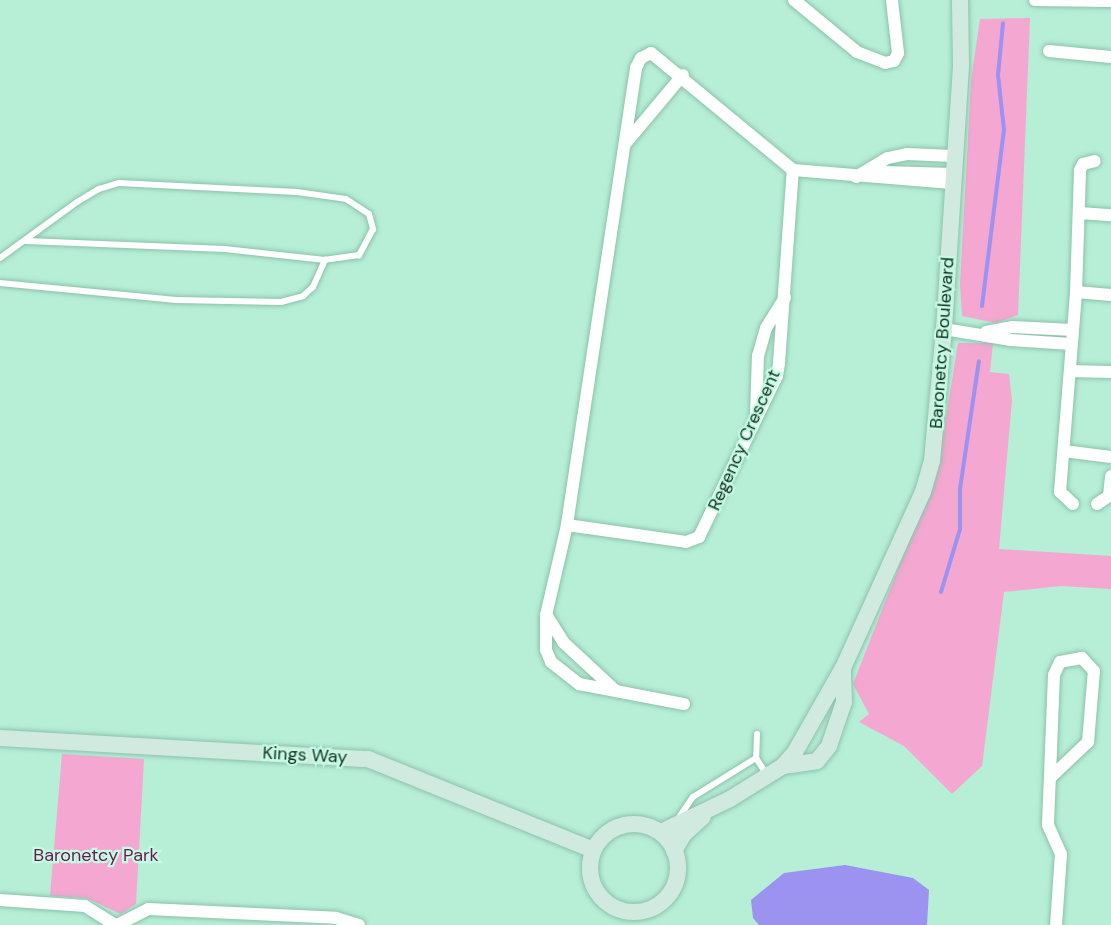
<!DOCTYPE html>
<style>
body{margin:0}
#map{position:relative;width:1111px;height:925px;overflow:hidden;background:#b6eed6;font-family:"DM Sans",sans-serif}
div>[style]{position:absolute}
[style*='--x']{left:calc(var(--x)*1px);top:calc(var(--y)*1px);width:calc(var(--w)*1px);rotate:calc(var(--a)*1deg)}
.green>*{inset:0;background:#f4a7d0}
.water>*{inset:0;background:#9b93ef}
.stream>*{height:4px;margin:-2px;padding:0 2px;transform-origin:2px;border-radius:2px;background:#9b93ef}
.roads{filter:drop-shadow(0 0 2px #8bc2ab) drop-shadow(0 0 2px #8bc2ab)}
.lane>*{height:6px;margin:-3px;padding:0 3px;transform-origin:3px;border-radius:3px;background:#fff}
.street>*{height:12px;margin:-6px;padding:0 6px;transform-origin:6px;border-radius:6px;background:#fff}
.secondary>*{height:16px;margin:-8px;padding:0 8px;transform-origin:8px;border-radius:8px;background:#d1eae0}
.secondary>.ring{margin:-8px;padding:0;box-sizing:content-box;background:none;border:16px solid #d1eae0;border-radius:50%}
span{translate:-50% -50%;white-space:nowrap;text-align:center;line-height:1.15;-webkit-text-stroke:4.5px #c3fbe3;paint-order:stroke}
.street-label{font-size:18px;color:#182e25}
.park-label{font-size:18px;color:#6c184d}
</style>
<div id="map">
<div class="green">
<i style="clip-path:polygon(1030px 18px,1018px 315px,996px 323px,962px 316px,960px 284px,971px 81px,980px 19px)"></i>
<i style="clip-path:polygon(958px 343px,993px 343px,990px 372px,1009px 374px,1012px 400px,999px 549px,1111px 556px,1111px 589px,1061px 586px,1004px 592px,982px 766px,952px 794px,904px 746px,859px 722px,869px 714px,853px 684px,938px 467px)"></i>
<i style="clip-path:polygon(62px 754px,144px 759px,136px 904px,121px 914px,86px 898px,50px 896px)"></i>
</div>
<div class="water">
<i style="clip-path:polygon(845px 865px,913px 878px,929px 890px,927px 925px,759px 925px,753px 918px,751px 900px,784px 873px)"></i>
</div>
<div class="stream">
<i style="--x:982;--y:306;--w:177;--a:-82.9"></i>
<i style="--x:1004;--y:130;--w:55;--a:-96.2"></i>
<i style="--x:998;--y:75;--w:52;--a:-84.5"></i>
<i style="--x:941;--y:592;--w:66;--a:-73.2"></i>
<i style="--x:960;--y:529;--w:40;--a:-90"></i>
<i style="--x:960;--y:489;--w:129;--a:-81.6"></i>
</div>
<div class="roads">
<div class="lane">
<i style="--x:0;--y:258;--w:95;--a:-36"></i>
<i style="--x:77;--y:202;--w:26;--a:-31"></i>
<i style="--x:99;--y:189;--w:21;--a:-17"></i>
<i style="--x:119;--y:183;--w:178;--a:2.9"></i>
<i style="--x:297;--y:192;--w:49;--a:8.1"></i>
<i style="--x:346;--y:199;--w:27;--a:33"></i>
<i style="--x:369;--y:214;--w:16;--a:75"></i>
<i style="--x:373;--y:229;--w:30;--a:118"></i>
<i style="--x:359;--y:255;--w:34;--a:172"></i>
<i style="--x:325;--y:260;--w:101;--a:-173.7"></i>
<i style="--x:225;--y:249;--w:199;--a:-177.7"></i>
<i style="--x:0;--y:283;--w:177;--a:5.5"></i>
<i style="--x:176;--y:300;--w:105;--a:1.1"></i>
<i style="--x:281;--y:302;--w:23;--a:-15"></i>
<i style="--x:303;--y:296;--w:13;--a:-42"></i>
<i style="--x:313;--y:287;--w:30;--a:-66"></i>
<i style="--x:757;--y:734;--w:24;--a:92"></i>
<i style="--x:756;--y:758;--w:20;--a:57"></i>
<i style="--x:678;--y:819;--w:27;--a:-56"></i>
<i style="--x:693;--y:797;--w:74;--a:-31.8"></i>
</div>
<div class="street">
<i style="--x:794;--y:0;--w:82;--a:39.5"></i>
<i style="--x:857;--y:52;--w:30;--a:21"></i>
<i style="--x:885;--y:63;--w:9;--a:-13"></i>
<i style="--x:894;--y:61;--w:9;--a:-63"></i>
<i style="--x:898;--y:53;--w:53;--a:-96.5"></i>
<i style="--x:1035;--y:0;--w:76;--a:0.8"></i>
<i style="--x:1049;--y:51;--w:62;--a:5.5"></i>
<i style="--x:625;--y:144;--w:90;--a:-50"></i>
<i style="--x:793;--y:170;--w:159;--a:4.7"></i>
<i style="--x:883;--y:172;--w:69;--a:1.7"></i>
<i style="--x:856;--y:177;--w:37;--a:-31"></i>
<i style="--x:888;--y:158;--w:19;--a:-12"></i>
<i style="--x:907;--y:154;--w:46;--a:2.5"></i>
<i style="--x:1080;--y:213;--w:31;--a:4"></i>
<i style="--x:1076;--y:292;--w:35;--a:5"></i>
<i style="--x:944;--y:329;--w:68;--a:9.3"></i>
<i style="--x:1011;--y:340;--w:60;--a:3.8"></i>
<i style="--x:986;--y:332;--w:26;--a:-11"></i>
<i style="--x:1012;--y:327;--w:61;--a:2.8"></i>
<i style="--x:1070;--y:371;--w:41;--a:1.4"></i>
<i style="--x:756;--y:415;--w:59;--a:-88.1"></i>
<i style="--x:758;--y:356;--w:29;--a:-74"></i>
<i style="--x:766;--y:328;--w:36;--a:-58"></i>
<i style="--x:1064;--y:451;--w:47;--a:7.3"></i>
<i style="--x:1073;--y:504;--w:18;--a:-137"></i>
<i style="--x:1060;--y:492;--w:201;--a:-85.4"></i>
<i style="--x:1076;--y:292;--w:122;--a:-88.1"></i>
<i style="--x:1080;--y:170;--w:7;--a:-63"></i>
<i style="--x:1083;--y:164;--w:12;--a:-14"></i>
<i style="--x:1097;--y:504;--w:14;--a:-34"></i>
<i style="--x:1109;--y:496;--w:20;--a:-84"></i>
<i style="--x:567;--y:525;--w:120;--a:8.1"></i>
<i style="--x:686;--y:542;--w:14;--a:-21"></i>
<i style="--x:699;--y:537;--w:179;--a:-64.2"></i>
<i style="--x:777;--y:376;--w:13;--a:-81"></i>
<i style="--x:779;--y:363;--w:194;--a:-85.9"></i>
<i style="--x:793;--y:170;--w:184;--a:-140.5"></i>
<i style="--x:651;--y:53;--w:11;--a:153"></i>
<i style="--x:641;--y:58;--w:11;--a:117"></i>
<i style="--x:636;--y:68;--w:462;--a:98.6"></i>
<i style="--x:567;--y:525;--w:92;--a:103.1"></i>
<i style="--x:546;--y:615;--w:35;--a:90"></i>
<i style="--x:546;--y:650;--w:13;--a:67"></i>
<i style="--x:551;--y:662;--w:36;--a:38"></i>
<i style="--x:579;--y:684;--w:107;--a:10.8"></i>
<i style="--x:547;--y:616;--w:31;--a:58"></i>
<i style="--x:563;--y:642;--w:72;--a:42.8"></i>
<i style="--x:1050;--y:778;--w:52;--a:-43.5"></i>
<i style="--x:1088;--y:742;--w:71;--a:-85.2"></i>
<i style="--x:1094;--y:671;--w:18;--a:-133"></i>
<i style="--x:1082;--y:658;--w:22;--a:170"></i>
<i style="--x:1060;--y:662;--w:14;--a:115"></i>
<i style="--x:1054;--y:675;--w:150;--a:92.3"></i>
<i style="--x:1048;--y:825;--w:32;--a:66"></i>
<i style="--x:1061;--y:854;--w:71;--a:94"></i>
<i style="--x:0;--y:900;--w:85;--a:4"></i>
<i style="--x:85;--y:906;--w:36;--a:32"></i>
<i style="--x:117;--y:925;--w:35;--a:-27"></i>
<i style="--x:148;--y:909;--w:188;--a:2.7"></i>
<i style="--x:336;--y:918;--w:24;--a:17"></i>
</div>
<div class="secondary">
<i style="--x:0;--y:738;--w:369;--a:3.3"></i>
<i style="--x:368;--y:759;--w:243;--a:22"></i>
<i style="--x:783;--y:766;--w:34;--a:-8"></i>
<i style="--x:817;--y:761;--w:19;--a:-51"></i>
<i style="--x:829;--y:746;--w:46;--a:-71.2"></i>
<i style="--x:844;--y:702;--w:34;--a:-92"></i>
<i class="ring" style="left:590px;top:824px;width:72px;height:72px"></i>
<i style="--x:661;--y:832;--w:76;--a:-25.6"></i>
<i style="--x:730;--y:799;--w:62;--a:-31.9"></i>
<i style="--x:783;--y:766;--w:18;--a:-49"></i>
<i style="--x:795;--y:752;--w:97;--a:-60.3"></i>
<i style="--x:843;--y:668;--w:193;--a:-65.6"></i>
<i style="--x:923;--y:492;--w:32;--a:-74"></i>
<i style="--x:932;--y:461;--w:133;--a:-84.8"></i>
<i style="--x:944;--y:329;--w:265;--a:-86.3"></i>
<i style="--x:961;--y:65;--w:65;--a:-90.9"></i>
<i style="--x:674;--y:851;--w:20;--a:-60"></i>
<i style="--x:684;--y:834;--w:25;--a:-42"></i>
</div>
</div>
<div class="street-label">
<span style="left:942px;top:343px;rotate:-86deg">Baronetcy Boulevard</span>
<span style="left:744px;top:440px;rotate:-66deg">Regency Crescent</span>
<span style="left:305px;top:755px;rotate:3deg">Kings Way</span>
</div>
<div class="park-label">
<span style="left:96px;top:855px">Baronetcy Park</span>
</div>
</div>
